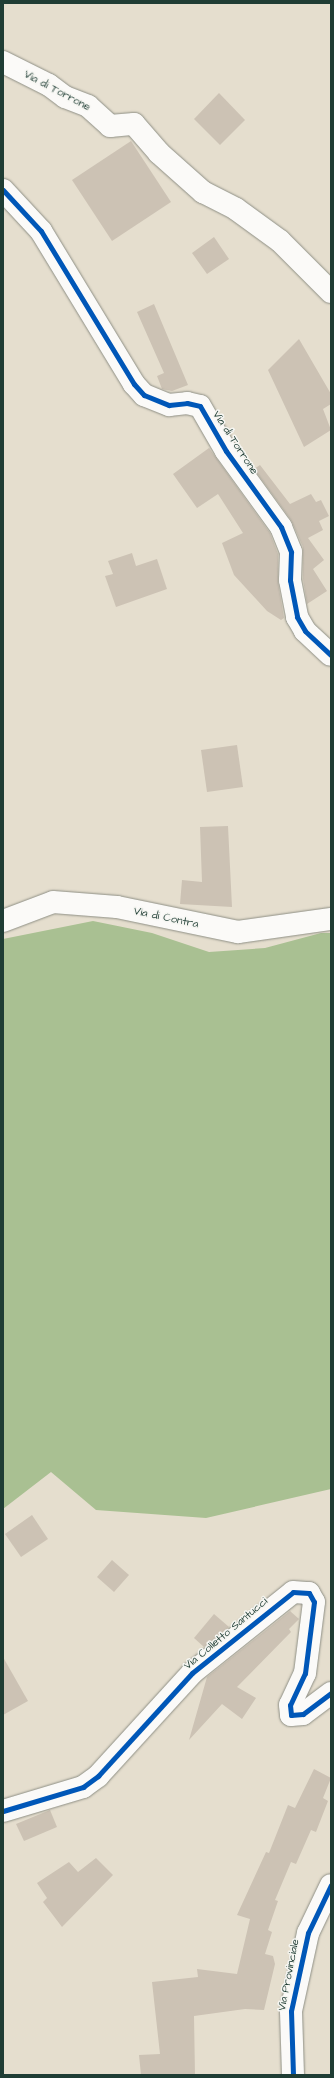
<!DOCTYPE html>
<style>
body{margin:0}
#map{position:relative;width:334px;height:2078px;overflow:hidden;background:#e5dece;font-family:"Architects Daughter",sans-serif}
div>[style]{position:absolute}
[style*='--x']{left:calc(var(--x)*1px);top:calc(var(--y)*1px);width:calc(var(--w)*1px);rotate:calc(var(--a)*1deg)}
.forest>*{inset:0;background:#a9c092}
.building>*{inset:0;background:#ccc2b4}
.roads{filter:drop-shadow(0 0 1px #8e8f85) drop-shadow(0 0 1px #8e8f85)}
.street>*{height:22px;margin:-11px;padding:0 11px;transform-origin:11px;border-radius:11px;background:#fbfaf8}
.secondary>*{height:22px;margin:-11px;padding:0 11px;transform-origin:11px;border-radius:11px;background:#fbfaf8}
.cycleway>*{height:5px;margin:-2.5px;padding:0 2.5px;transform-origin:2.5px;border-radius:2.5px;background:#0057b8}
span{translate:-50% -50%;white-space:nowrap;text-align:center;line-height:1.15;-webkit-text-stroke:3px #f6f6f2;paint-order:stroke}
.street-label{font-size:11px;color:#1f3d34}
.frame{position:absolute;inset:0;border:4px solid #1f3d34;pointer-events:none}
</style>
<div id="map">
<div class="forest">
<i style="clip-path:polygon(93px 921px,152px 933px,209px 952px,265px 948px,321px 933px,331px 933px,331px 1489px,206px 1518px,96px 1510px,51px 1472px,3px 1509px,3px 939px)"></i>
</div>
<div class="building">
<i style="clip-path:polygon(219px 93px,245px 120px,220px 145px,194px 119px)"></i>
<i style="clip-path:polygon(131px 141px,171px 202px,112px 241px,72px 180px)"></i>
<i style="clip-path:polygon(214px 237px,229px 259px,207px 274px,192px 253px)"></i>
<i style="clip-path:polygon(154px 304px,188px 385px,172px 391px,162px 389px,157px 376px,164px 373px,137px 312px)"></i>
<i style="clip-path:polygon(299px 339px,331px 394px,331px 404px,323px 409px,331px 430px,304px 447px,268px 370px)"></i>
<i style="clip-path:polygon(209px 448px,270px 533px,278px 554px,278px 582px,284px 618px,281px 620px,267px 611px,234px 575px,222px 543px,243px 533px,218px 494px,197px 508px,173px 474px)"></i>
<i style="clip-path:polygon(260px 465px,290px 504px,311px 494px,316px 502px,321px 500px,329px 516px,319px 521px,323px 530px,308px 538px,324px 560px,313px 569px,327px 591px,307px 604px,303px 579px,303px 547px,291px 520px,254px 469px)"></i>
<i style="clip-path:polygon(132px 553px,136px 566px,157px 559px,167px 589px,116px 607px,105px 576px,113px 574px,108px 561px)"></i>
<i style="clip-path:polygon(237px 745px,243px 787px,207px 792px,201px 750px)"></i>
<i style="clip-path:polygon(228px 826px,232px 907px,180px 904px,182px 880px,202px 882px,200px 827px)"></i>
<i style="clip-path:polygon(32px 1515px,48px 1539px,21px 1557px,5px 1534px)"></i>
<i style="clip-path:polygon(112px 1560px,129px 1575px,114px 1592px,97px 1577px)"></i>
<i style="clip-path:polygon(290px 1611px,299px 1619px,289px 1629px,291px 1632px,237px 1687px,256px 1698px,242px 1719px,222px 1704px,189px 1740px,207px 1677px)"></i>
<i style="clip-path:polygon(214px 1614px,229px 1627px,204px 1647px,194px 1638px)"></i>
<i style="clip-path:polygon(3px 1657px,28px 1701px,3px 1715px)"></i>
<i style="clip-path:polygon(314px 1769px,331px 1778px,323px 1798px,328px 1801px,316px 1832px,311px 1830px,296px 1864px,291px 1862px,275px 1900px,278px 1901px,268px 1930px,272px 1932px,265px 1954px,273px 1956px,275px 1964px,264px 2010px,245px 2009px,194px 2016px,195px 2075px,141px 2075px,139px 2055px,160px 2054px,152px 1982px,198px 1977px,197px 1969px,237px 1974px,250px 1919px,237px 1915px,266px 1852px,269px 1853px,288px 1805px,295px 1808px)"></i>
<i style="clip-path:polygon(50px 1810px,57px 1827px,24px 1841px,16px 1824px)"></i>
<i style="clip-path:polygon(96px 1858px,113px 1875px,62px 1927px,43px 1902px,47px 1898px,37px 1883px,69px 1862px,78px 1872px)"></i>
</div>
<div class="roads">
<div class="street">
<i style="--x:3;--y:62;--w:51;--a:26.6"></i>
<i style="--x:49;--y:85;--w:20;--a:37"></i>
<i style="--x:65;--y:97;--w:25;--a:21"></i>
<i style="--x:88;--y:106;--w:30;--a:42"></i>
<i style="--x:110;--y:126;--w:24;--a:-5"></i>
<i style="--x:134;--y:124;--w:38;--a:49"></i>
<i style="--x:159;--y:153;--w:59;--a:41.6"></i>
<i style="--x:203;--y:192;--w:37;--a:27"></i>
<i style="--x:236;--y:209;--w:54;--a:36"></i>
<i style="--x:280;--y:241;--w:72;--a:45"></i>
<i style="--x:3;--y:190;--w:56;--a:47.2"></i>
<i style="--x:41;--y:231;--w:179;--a:58.7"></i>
<i style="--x:134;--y:384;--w:15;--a:48"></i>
<i style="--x:144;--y:395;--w:27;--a:22"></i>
<i style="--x:169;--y:405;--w:18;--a:-6"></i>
<i style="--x:187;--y:403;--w:13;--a:13"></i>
<i style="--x:200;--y:406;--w:52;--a:60"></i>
<i style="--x:226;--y:451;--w:94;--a:54.1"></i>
<i style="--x:281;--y:527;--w:27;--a:68"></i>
<i style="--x:291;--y:552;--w:28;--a:92"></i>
<i style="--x:290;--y:580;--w:38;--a:79"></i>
<i style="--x:297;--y:617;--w:16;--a:60"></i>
<i style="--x:305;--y:631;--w:35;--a:43"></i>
<i style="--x:3;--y:921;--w:53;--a:-20.8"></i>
<i style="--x:53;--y:902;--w:64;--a:4.5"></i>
<i style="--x:117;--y:907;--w:124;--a:11.7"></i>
<i style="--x:238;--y:932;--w:94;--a:-8"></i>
<i style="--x:3;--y:1811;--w:84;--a:-16.7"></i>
<i style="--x:83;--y:1787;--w:19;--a:-36"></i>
<i style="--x:98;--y:1776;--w:139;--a:-47.6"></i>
<i style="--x:192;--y:1673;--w:129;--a:-38.7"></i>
<i style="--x:293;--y:1592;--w:16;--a:4"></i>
<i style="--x:309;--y:1593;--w:10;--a:61"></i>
<i style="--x:314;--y:1602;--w:72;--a:97.2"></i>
<i style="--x:305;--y:1673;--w:35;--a:115"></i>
<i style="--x:290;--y:1705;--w:10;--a:84"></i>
<i style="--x:291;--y:1715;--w:12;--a:-5"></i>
<i style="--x:303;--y:1714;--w:35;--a:-37"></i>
</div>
<div class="secondary">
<i style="--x:293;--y:2075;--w:64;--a:-91.8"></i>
<i style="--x:291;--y:2011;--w:80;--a:-77.7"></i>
<i style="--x:308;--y:1933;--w:53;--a:-64.4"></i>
</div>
</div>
<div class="cycleway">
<i style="--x:3;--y:190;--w:56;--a:47.2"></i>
<i style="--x:41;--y:231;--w:179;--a:58.7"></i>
<i style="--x:134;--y:384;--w:15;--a:48"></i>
<i style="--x:144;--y:395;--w:27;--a:22"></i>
<i style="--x:169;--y:405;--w:18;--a:-6"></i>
<i style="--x:187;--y:403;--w:13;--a:13"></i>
<i style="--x:200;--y:406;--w:52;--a:60"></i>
<i style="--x:226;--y:451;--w:94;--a:54.1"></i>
<i style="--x:281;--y:527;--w:27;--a:68"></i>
<i style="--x:291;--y:552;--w:28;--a:92"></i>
<i style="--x:290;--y:580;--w:38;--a:79"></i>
<i style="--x:297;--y:617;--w:16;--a:60"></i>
<i style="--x:305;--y:631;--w:35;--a:43"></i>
<i style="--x:3;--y:1811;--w:84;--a:-16.7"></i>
<i style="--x:83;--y:1787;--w:19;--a:-36"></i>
<i style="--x:98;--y:1776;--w:139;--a:-47.6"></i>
<i style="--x:192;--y:1673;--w:129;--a:-38.7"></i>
<i style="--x:293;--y:1592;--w:16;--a:4"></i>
<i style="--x:309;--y:1593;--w:10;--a:61"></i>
<i style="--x:314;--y:1602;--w:72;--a:97.2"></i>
<i style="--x:305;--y:1673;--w:35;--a:115"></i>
<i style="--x:290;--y:1705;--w:10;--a:84"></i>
<i style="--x:291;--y:1715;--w:12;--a:-5"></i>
<i style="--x:303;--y:1714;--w:35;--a:-37"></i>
<i style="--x:293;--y:2075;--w:64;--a:-91.8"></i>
<i style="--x:291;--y:2011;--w:80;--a:-77.7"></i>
<i style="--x:308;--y:1933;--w:53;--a:-64.4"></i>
</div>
<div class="street-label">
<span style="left:57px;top:91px;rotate:28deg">Via di Torrone</span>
<span style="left:235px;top:443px;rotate:57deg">Via di Torrone</span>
<span style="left:166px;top:918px;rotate:12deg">Via di Contra</span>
<span style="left:226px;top:1634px;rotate:-40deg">Via Colletto Santucci</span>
<span style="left:289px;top:1975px;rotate:-79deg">Via Provinciale</span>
</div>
<div class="frame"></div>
</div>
